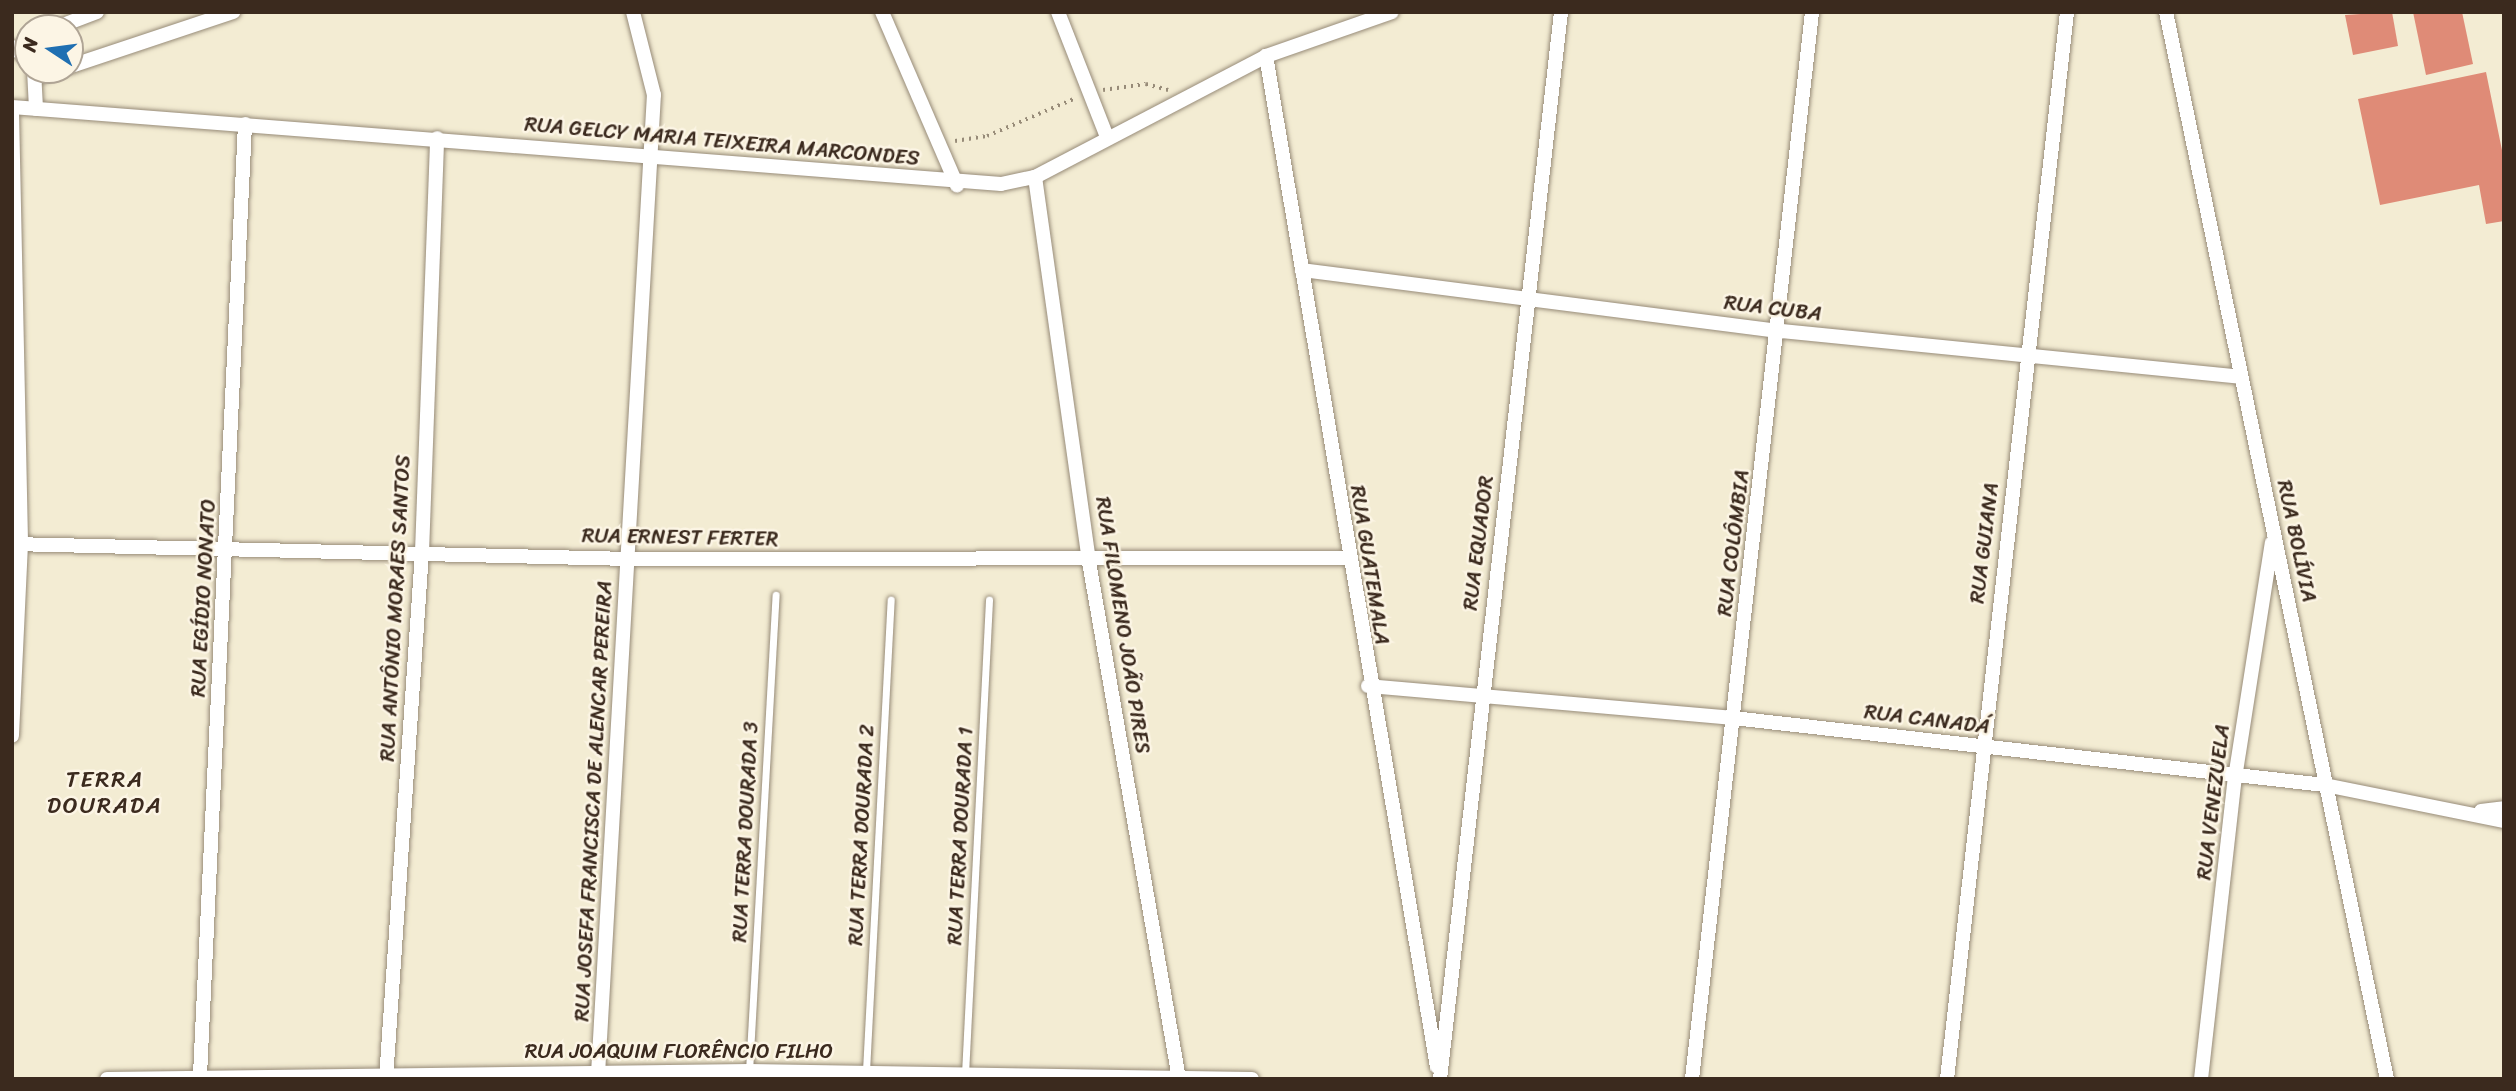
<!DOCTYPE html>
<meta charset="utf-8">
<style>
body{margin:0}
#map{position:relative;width:2516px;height:1091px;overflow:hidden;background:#f3ecd3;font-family:Sriracha,sans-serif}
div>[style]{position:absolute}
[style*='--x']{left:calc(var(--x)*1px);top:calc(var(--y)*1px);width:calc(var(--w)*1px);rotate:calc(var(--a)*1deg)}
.building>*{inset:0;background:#df8b77}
.path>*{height:3.5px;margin-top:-1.75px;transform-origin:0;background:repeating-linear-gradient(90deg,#978b78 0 2px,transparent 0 7px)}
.roads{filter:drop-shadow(0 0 2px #978b78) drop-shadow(0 0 2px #978b78)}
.service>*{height:7px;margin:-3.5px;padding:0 3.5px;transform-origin:3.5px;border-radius:3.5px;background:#fff}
.minor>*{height:14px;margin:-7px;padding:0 7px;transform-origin:7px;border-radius:7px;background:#fff}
span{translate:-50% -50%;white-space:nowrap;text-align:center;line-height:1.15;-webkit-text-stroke:5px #fcf5e5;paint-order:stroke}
.street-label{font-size:21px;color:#3b2a1e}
.neighbourhood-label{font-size:23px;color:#3b2a1e;letter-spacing:2px}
.frame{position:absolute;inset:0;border:14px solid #3b2a1e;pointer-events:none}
.north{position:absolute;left:14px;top:14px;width:70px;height:70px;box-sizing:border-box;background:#fcf5e5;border:2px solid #afa495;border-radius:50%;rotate:283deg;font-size:19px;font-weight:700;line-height:28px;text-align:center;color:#3b2a1e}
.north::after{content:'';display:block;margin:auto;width:24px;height:32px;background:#1f6fb2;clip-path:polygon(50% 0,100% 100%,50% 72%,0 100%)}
</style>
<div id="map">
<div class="building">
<i style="clip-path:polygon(2392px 12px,2398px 46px,2353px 55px,2345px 15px)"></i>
<i style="clip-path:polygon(2413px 12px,2462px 12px,2473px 64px,2426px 75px)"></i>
<i style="clip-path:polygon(2486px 72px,2504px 160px,2504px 221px,2486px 224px,2479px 185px,2380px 205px,2358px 99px)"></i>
</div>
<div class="path">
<i style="--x:1103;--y:90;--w:43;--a:-7.9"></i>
<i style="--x:1146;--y:84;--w:23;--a:15"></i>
<i style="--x:955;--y:141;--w:32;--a:-9"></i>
<i style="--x:987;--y:136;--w:97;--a:-23.1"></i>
</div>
<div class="roads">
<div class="service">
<i style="--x:749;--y:1071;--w:477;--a:-86.8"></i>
<i style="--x:866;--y:1071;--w:472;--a:-87"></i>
<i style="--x:965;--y:1074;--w:475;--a:-87.1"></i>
</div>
<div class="minor">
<i style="--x:882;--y:12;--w:189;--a:66.6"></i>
<i style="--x:1058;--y:12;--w:134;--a:68.6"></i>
<i style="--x:2166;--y:12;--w:1090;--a:78.3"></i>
<i style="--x:55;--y:28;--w:45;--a:-20.9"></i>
<i style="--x:12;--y:47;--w:19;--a:35"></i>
<i style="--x:1266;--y:56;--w:1025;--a:80.4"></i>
<i style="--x:34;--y:70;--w:39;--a:87"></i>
<i style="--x:38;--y:77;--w:206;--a:-18.4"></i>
<i style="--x:12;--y:107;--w:992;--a:4.45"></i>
<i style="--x:1001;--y:184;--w:35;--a:-12"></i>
<i style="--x:1035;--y:177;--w:261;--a:-27.6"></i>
<i style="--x:1266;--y:56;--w:133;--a:-19.2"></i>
<i style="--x:12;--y:112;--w:432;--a:88.8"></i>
<i style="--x:21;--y:544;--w:192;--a:92.7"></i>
<i style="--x:1035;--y:177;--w:389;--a:82"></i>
<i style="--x:1089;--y:562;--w:525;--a:80.12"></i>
<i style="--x:1302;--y:270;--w:483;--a:7.3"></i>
<i style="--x:1781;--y:331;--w:462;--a:5.7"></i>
<i style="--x:12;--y:544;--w:616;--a:1.39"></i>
<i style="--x:628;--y:559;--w:719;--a:-0.08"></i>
<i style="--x:1368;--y:686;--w:366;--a:5"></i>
<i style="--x:1733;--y:718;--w:596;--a:6.46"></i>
<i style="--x:2325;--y:785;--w:183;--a:11.4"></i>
<i style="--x:2481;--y:811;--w:23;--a:-7"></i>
<i style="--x:598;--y:1074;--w:981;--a:-86.73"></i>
<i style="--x:654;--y:95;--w:86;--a:-104.2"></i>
<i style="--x:200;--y:1075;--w:952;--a:-87.29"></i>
<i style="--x:107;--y:1079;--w:642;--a:-0.71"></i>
<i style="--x:749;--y:1071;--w:503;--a:0.91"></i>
<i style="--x:386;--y:1079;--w:528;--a:-86.09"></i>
<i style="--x:422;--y:552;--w:414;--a:-87.9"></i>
<i style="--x:1440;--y:1079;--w:1074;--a:-83.53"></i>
<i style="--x:1692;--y:1079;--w:1074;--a:-83.58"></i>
<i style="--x:1947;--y:1079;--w:1074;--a:-83.58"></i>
<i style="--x:2201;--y:1079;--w:303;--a:-83.6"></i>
<i style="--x:2235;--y:778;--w:238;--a:-81.1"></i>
</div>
</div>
<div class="street-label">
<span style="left:722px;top:141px;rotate:5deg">RUA GELCY MARIA TEIXEIRA MARCONDES</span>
<span style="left:1773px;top:308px;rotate:7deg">RUA CUBA</span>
<span style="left:680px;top:537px;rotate:1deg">RUA ERNEST FERTER</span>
<span style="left:2297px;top:541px;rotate:78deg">RUA BOLÍVIA</span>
<span style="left:1478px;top:543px;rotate:-83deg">RUA EQUADOR</span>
<span style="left:1733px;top:543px;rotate:-83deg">RUA COLÔMBIA</span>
<span style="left:1984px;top:543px;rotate:-83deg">RUA GUIANA</span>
<span style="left:1370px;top:565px;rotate:81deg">RUA GUATEMALA</span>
<span style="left:203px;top:598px;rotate:-87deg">RUA EGÍDIO NONATO</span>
<span style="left:395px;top:608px;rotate:-87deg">RUA ANTÔNIO MORAES SANTOS</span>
<span style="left:1123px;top:625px;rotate:81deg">RUA FILOMENO JOÃO PIRES</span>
<span style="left:1927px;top:719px;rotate:7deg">RUA CANADÁ</span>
<span style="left:593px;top:801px;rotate:-87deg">RUA JOSEFA FRANCISCA DE ALENCAR PEREIRA</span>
<span style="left:2213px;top:802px;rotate:-83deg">RUA VENEZUELA</span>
<span style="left:745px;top:832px;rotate:-87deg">RUA TERRA DOURADA 3</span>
<span style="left:861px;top:835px;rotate:-87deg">RUA TERRA DOURADA 2</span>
<span style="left:960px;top:836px;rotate:-87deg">RUA TERRA DOURADA 1</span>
<span style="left:679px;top:1051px">RUA JOAQUIM FLORÊNCIO FILHO</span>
</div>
<div class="neighbourhood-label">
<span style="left:105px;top:793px">TERRA<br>DOURADA</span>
</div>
<div class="frame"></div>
<div class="north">N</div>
</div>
